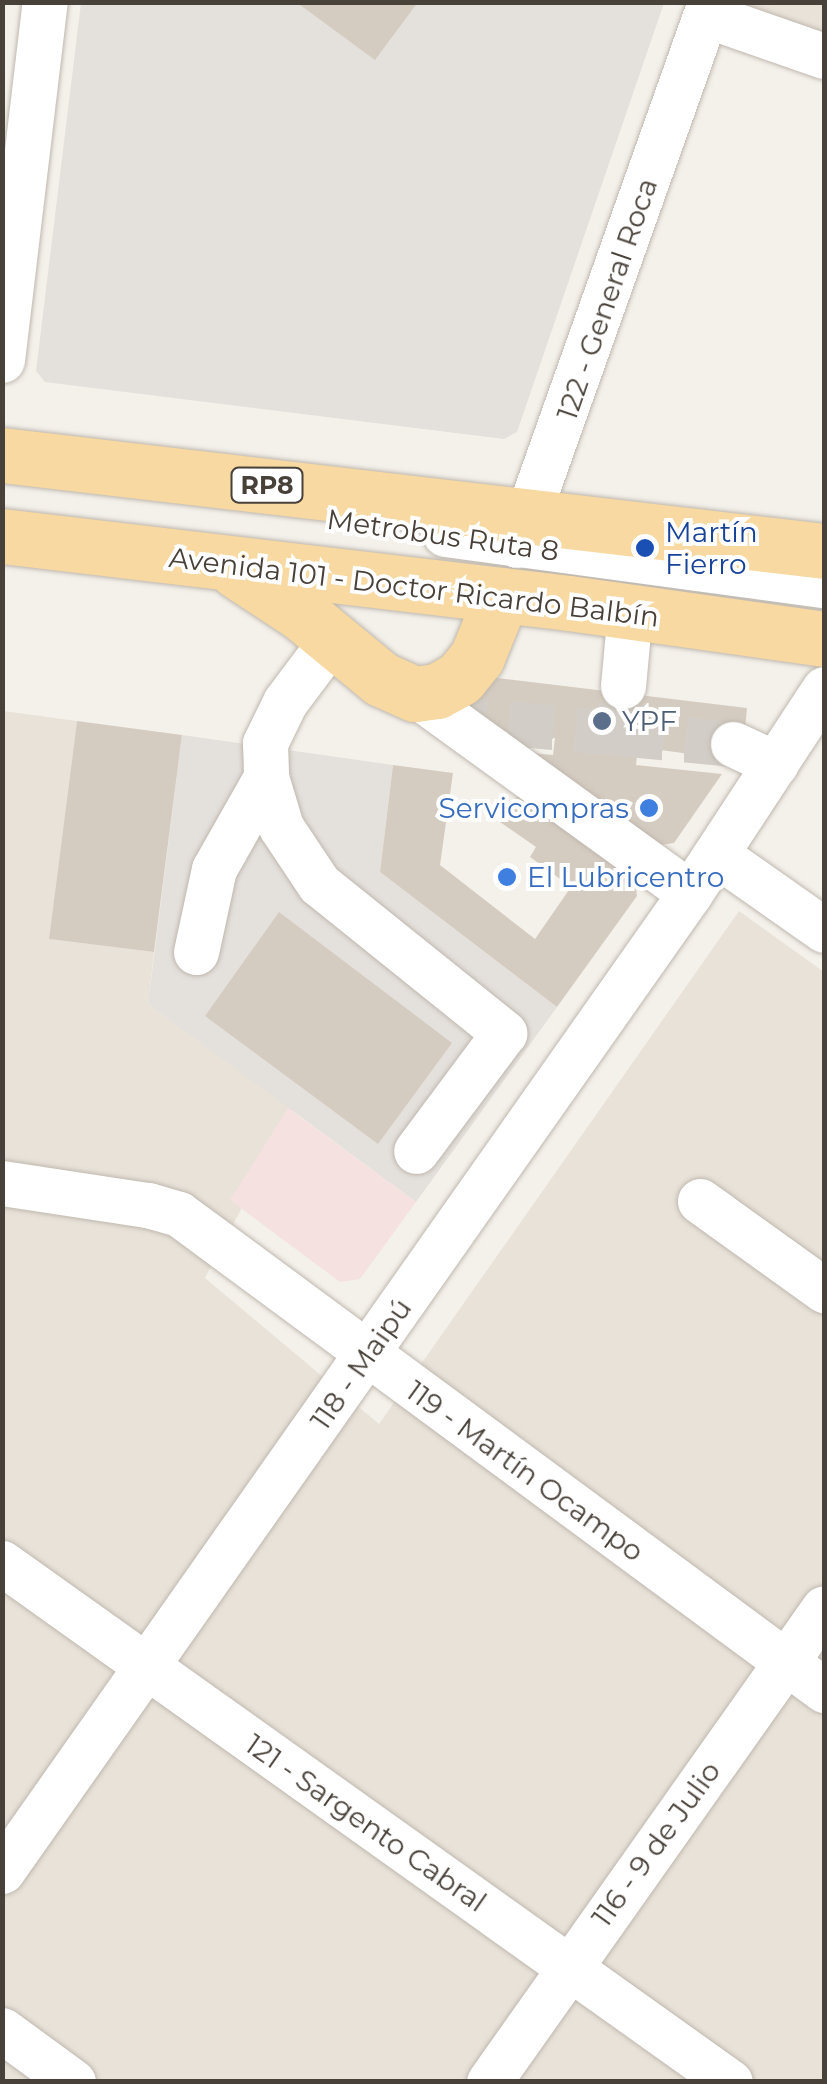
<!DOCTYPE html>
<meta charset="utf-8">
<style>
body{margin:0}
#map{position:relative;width:827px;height:2084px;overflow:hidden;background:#f4f1eb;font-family:Montserrat,sans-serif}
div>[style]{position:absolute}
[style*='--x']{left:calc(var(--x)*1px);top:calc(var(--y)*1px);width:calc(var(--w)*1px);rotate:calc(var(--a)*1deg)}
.residential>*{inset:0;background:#e8e2d9}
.industrial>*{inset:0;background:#e4e0dc}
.medical>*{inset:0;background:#f4e1e0}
.building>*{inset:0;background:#d5ccc1}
.minor-tunnel>*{height:45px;margin-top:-22.5px;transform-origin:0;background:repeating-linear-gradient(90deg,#d2cec7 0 45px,transparent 0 67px)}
.roads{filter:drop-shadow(0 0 2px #bfb8ae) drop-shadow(0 0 2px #bfb8ae)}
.minor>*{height:45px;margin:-22.5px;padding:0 22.5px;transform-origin:22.5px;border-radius:22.5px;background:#fff}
.major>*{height:55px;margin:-27.5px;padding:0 27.5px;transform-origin:27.5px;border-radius:27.5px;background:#f7d9a1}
.dots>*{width:28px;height:28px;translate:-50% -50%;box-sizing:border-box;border:5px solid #fff;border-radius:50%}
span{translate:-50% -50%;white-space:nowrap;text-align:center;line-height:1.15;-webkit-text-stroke:8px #fff;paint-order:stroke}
.shield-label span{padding:2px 8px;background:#fff;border:2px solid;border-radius:8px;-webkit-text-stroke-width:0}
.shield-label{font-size:25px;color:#484139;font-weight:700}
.street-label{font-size:28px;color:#484139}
.transit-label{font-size:28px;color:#164399}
.left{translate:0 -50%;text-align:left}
.service-label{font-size:28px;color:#4e5e75}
.shop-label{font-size:28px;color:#366cbe}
.right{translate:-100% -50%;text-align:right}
.frame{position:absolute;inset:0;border:5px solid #484139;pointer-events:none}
</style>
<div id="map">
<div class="residential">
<i style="clip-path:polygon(731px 3px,824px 3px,824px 40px)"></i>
<i style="clip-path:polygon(3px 711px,77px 721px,49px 939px,154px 952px,148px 1004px,293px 1110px,205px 1278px,379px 1424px,739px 911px,824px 972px,824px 2081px,3px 2082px)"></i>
</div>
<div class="industrial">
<i style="clip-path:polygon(81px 3px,664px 3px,517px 432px,504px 439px,45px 382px,36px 371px)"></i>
<i style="clip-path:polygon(182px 735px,393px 765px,380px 872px,557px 1007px,416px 1202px,148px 1004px)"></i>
</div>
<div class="medical">
<i style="clip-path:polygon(288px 1108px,416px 1202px,360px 1279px,340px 1282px,230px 1200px)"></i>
</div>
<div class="building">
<i style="clip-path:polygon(296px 2px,418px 2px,375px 60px)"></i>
<i style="clip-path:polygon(455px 673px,747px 708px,742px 761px,638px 747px,636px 765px,722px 774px,674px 843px,653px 846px,521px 752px,553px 755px,555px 738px,448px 724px)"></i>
<i style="clip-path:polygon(77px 721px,182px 735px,154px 952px,49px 939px)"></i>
<i style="clip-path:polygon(393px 765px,453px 773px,440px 865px,535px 939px,571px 887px,530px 857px,536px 847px,500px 822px,518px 795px,635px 881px,637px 896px,557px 1007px,380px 872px)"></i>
<i style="clip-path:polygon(279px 912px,452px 1043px,378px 1144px,205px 1016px)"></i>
</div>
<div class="minor-tunnel">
<i style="--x:622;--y:703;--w:30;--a:96"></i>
<i style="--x:619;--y:733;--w:115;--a:5.5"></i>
<i style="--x:442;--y:717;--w:178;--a:5.2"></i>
</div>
<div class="roads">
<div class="minor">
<i style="--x:706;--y:15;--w:125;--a:19.2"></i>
<i style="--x:2;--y:360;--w:361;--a:-83.2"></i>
<i style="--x:445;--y:534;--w:382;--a:7.7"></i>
<i style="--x:517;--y:545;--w:576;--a:-70.43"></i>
<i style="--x:333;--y:638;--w:80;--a:126.9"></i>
<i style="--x:285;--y:702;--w:46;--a:116"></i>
<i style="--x:265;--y:743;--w:34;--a:88"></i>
<i style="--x:266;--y:777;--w:52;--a:73.3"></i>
<i style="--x:281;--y:827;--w:69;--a:56.3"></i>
<i style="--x:319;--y:884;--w:238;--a:38.8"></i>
<i style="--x:504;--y:1033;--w:147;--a:126.7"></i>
<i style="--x:623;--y:686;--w:75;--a:-84.7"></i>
<i style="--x:415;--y:694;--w:339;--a:35.9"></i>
<i style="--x:733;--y:744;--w:47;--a:24.9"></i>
<i style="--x:716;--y:854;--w:132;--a:35.1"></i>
<i style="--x:196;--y:952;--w:85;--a:-77.8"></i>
<i style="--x:214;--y:869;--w:106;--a:-60.5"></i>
<i style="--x:2;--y:1183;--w:148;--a:8.6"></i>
<i style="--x:148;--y:1205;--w:32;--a:16"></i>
<i style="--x:179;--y:1214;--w:802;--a:36.43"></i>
<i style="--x:700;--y:1201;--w:153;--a:35.7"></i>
<i style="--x:2;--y:1563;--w:894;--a:35.49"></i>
<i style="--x:2;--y:1871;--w:1196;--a:-54.87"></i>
<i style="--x:690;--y:893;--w:244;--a:-56.7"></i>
<i style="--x:2;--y:2030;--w:88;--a:36.2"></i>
<i style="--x:489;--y:2082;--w:580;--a:-54.75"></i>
</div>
<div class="major">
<i style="--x:2;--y:455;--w:828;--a:6.66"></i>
<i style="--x:2;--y:536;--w:571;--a:6.74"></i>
<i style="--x:569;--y:603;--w:258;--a:8"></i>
<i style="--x:237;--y:571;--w:77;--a:33.3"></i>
<i style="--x:301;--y:613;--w:104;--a:39.5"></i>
<i style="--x:381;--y:679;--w:37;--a:24"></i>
<i style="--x:415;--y:694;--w:22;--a:-8"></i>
<i style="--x:437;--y:691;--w:26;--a:-29"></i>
<i style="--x:460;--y:678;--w:27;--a:-51"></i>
<i style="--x:477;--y:657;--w:67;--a:-68"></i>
</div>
</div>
<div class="dots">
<i style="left:645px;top:548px;background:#1a4fb4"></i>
<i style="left:602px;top:721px;background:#5c6f8a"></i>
<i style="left:649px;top:808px;background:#3f7fe0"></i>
<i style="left:507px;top:877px;background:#3f7fe0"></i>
</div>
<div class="shield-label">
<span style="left:267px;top:485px">RP8</span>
</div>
<div class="street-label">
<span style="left:607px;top:299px;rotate:-71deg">122 - General Roca</span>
<span style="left:443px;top:535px;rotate:8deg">Metrobus Ruta 8</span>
<span style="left:414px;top:587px;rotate:7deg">Avenida 101 - Doctor Ricardo Balbín</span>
<span style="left:361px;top:1364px;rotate:-55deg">118 - Maipú</span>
<span style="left:525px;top:1471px;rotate:36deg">119 - Martín Ocampo</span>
<span style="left:366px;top:1823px;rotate:35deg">121 - Sargento Cabral</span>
<span style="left:656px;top:1844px;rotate:-54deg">116 - 9 de Julio</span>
</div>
<div class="transit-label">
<span class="left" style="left:665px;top:548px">Martín<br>Fierro</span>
</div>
<div class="service-label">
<span class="left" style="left:622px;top:721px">YPF</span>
</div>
<div class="shop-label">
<span class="right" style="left:629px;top:808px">Servicompras</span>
<span class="left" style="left:527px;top:877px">El Lubricentro</span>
</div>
<div class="frame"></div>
</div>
